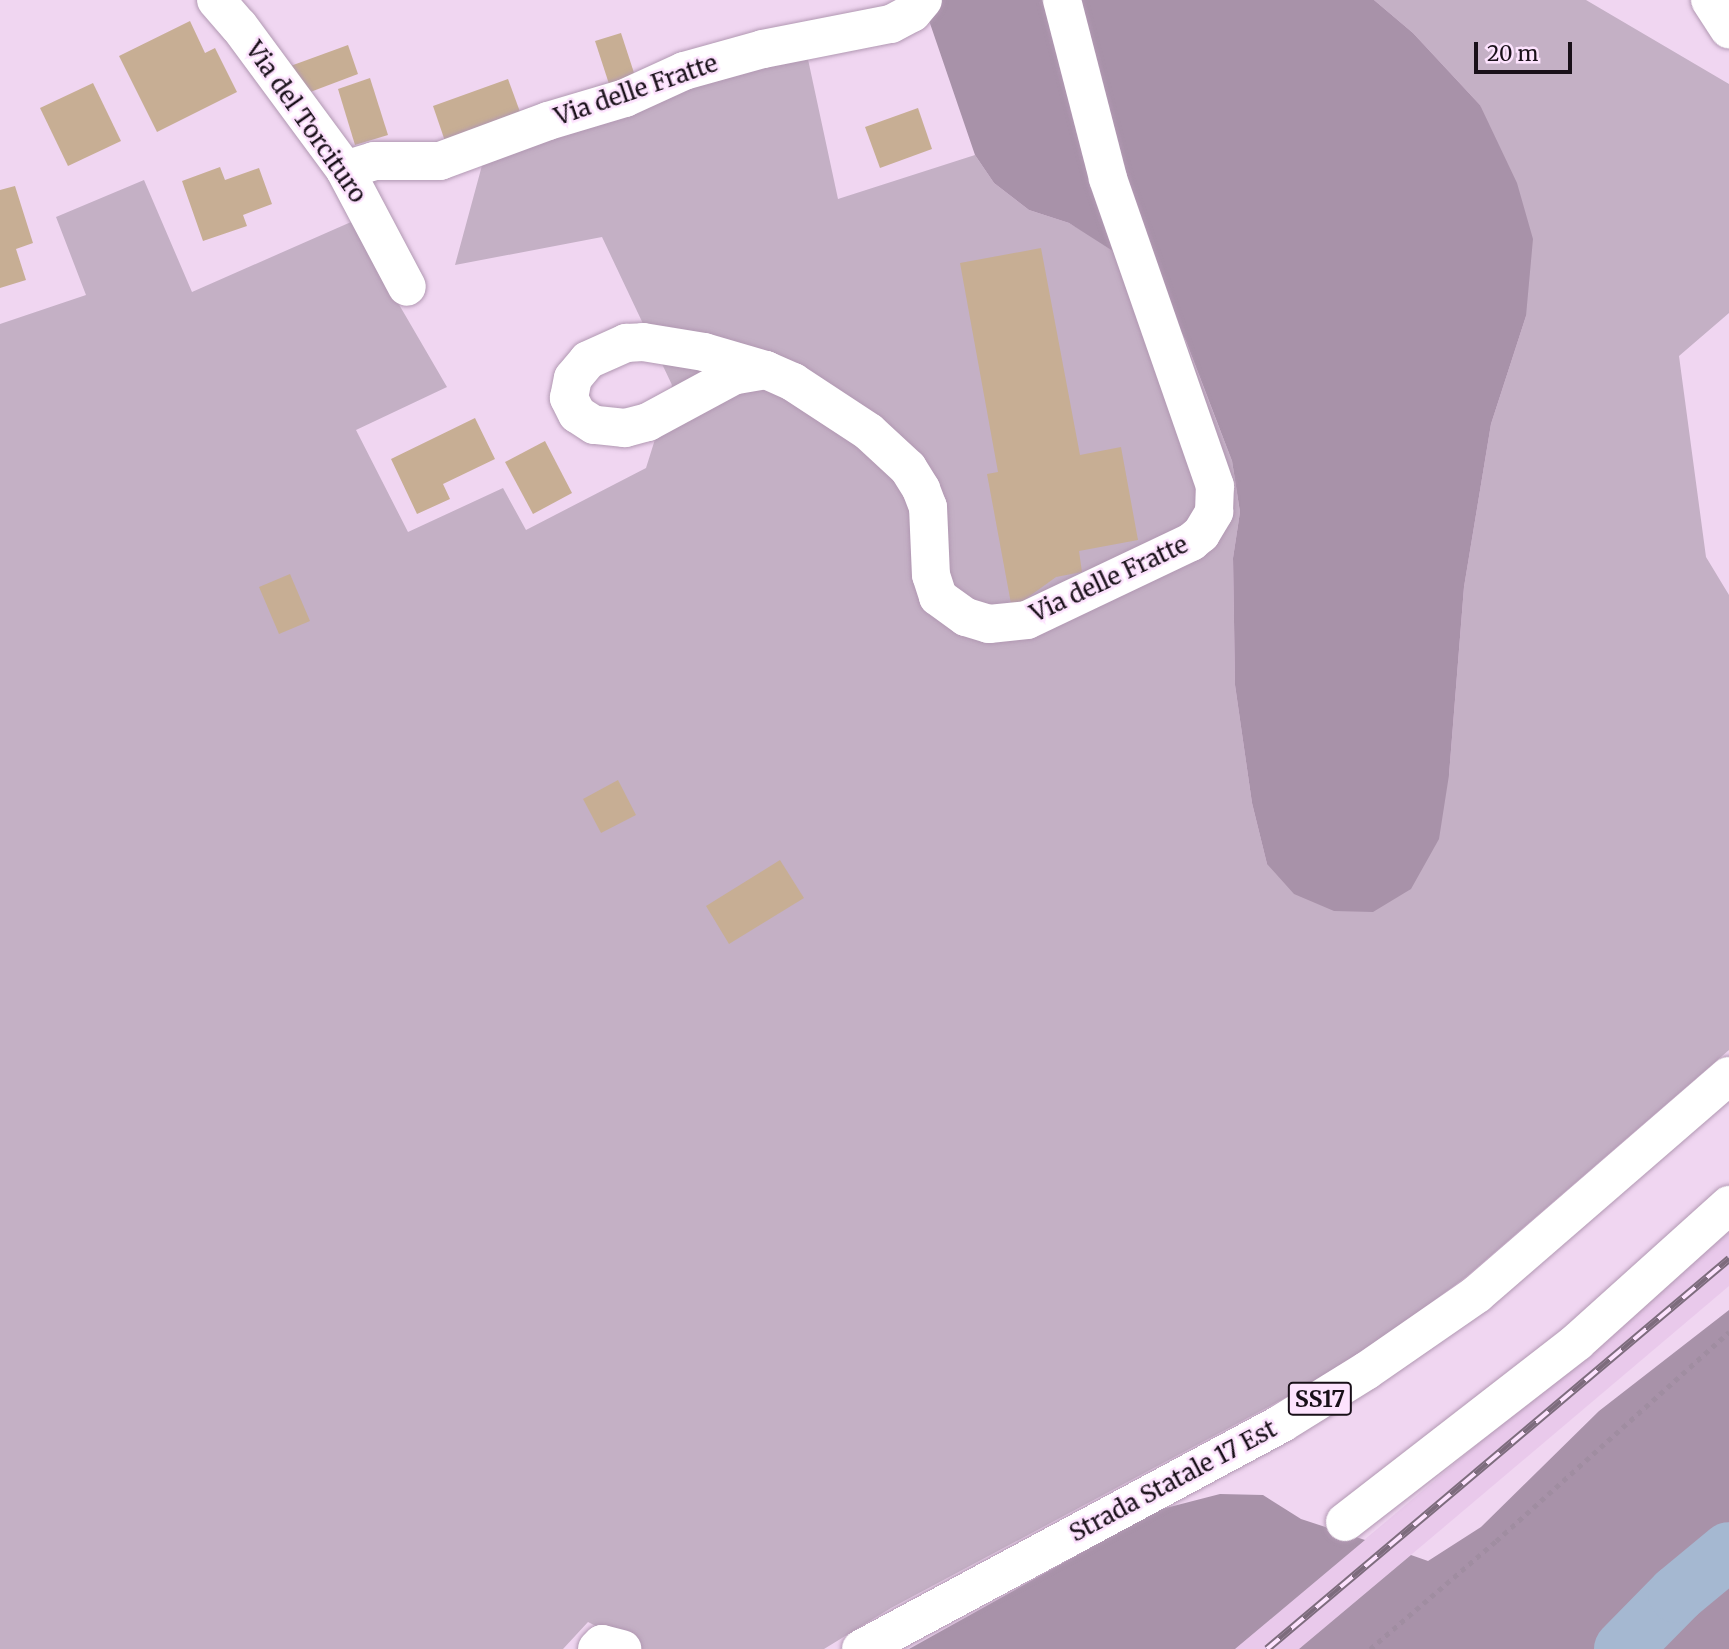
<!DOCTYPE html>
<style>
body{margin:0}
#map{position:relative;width:1729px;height:1649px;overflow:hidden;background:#f0d6f1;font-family:Merriweather,serif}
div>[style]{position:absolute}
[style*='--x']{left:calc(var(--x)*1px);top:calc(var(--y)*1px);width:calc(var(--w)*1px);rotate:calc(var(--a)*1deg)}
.built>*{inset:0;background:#e9c9eb}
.green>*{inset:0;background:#c4b0c5}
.forest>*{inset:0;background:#a892a9}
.river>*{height:58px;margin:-29px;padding:0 29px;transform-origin:29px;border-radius:29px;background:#a5b8d1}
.building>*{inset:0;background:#c7ae94}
.path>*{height:4.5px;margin-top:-2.25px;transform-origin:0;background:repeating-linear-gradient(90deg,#a08da1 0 5px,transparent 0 10px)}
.roads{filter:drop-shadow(0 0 2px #b198b2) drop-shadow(0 0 2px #b198b2)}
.minor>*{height:38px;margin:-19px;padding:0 19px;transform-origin:19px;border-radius:19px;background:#fff}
.major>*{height:38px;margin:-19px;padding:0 19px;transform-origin:19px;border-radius:19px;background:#fff}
.rail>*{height:8px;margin-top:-4px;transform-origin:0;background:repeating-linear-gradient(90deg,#fde3fe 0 16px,#7d6c7d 0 32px);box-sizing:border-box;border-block:2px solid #7d6c7d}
span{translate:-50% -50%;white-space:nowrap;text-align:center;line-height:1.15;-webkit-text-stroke:5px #fde3fe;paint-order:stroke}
.shield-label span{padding:2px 5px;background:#fde3fe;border:2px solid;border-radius:5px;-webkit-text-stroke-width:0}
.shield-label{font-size:23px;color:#191019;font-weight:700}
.street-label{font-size:24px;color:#191019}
.scale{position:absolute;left:1474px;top:42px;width:98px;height:32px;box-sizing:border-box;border:4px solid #191019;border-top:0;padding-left:9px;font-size:21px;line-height:24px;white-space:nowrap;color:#191019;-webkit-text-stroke:5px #fde3fe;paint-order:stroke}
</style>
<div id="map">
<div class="built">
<i style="clip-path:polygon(1729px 1232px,1729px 1286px,1437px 1533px,1299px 1649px,1235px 1649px)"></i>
</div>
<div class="green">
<i style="clip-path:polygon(1374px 0,1586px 0,1729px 84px,1729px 313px,1679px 356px,1706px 557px,1729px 595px,1729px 1050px,1466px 1277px,1387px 1335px,1302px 1389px,891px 1608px,824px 1649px,641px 1649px,588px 1622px,563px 1649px,0 1649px,0 324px,86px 295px,56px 217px,144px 180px,192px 292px,351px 222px,447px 387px,356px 430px,408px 532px,503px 488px,526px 530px,646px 468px,672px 385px,602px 237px,455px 265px,484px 158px,806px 50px,838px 199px,975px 155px,994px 183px,1029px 210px,1069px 223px,1105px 244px,1127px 260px,1161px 294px,1186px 342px,1232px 461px,1240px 512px,1233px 558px,1235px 685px,1252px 803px,1267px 864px,1449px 775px,1464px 587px,1491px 424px,1526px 316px,1480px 105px,1413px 33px)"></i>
</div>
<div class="forest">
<i style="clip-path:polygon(922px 0,1374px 0,1413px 33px,1480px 105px,1517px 183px,1533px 239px,1526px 316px,1491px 424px,1464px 587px,1449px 775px,1439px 839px,1411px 889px,1373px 912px,1334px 911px,1294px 894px,1267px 864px,1252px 803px,1235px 685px,1233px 558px,1240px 512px,1232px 461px,1186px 341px,1161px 294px,1127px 260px,1069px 223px,1029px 210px,994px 183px,975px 155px)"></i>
<i style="clip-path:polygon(1729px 1310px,1729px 1649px,1299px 1649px,1411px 1555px,1428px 1561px,1481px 1527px,1599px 1411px)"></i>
<i style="clip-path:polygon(1220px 1494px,1263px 1495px,1301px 1519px,1365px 1540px,1235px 1649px,909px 1649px,1158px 1510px)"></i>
</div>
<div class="river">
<i style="--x:1623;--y:1649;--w:77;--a:-45.5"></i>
<i style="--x:1677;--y:1594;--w:67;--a:-39.6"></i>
</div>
<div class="building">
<i style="clip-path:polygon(190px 21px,205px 53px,215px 48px,237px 92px,157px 132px,119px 56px)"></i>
<i style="clip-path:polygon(621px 33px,636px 79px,610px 87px,595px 41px)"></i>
<i style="clip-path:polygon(348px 45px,358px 74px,305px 94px,285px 68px)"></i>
<i style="clip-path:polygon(370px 78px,388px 135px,355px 145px,338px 89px)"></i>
<i style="clip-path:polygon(508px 79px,523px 120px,447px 147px,433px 106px)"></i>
<i style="clip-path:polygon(93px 83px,121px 141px,68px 166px,40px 108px)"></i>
<i style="clip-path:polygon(918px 108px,932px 149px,880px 168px,865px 127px)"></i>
<i style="clip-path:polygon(220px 167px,225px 180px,259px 168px,272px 204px,243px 215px,247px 226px,203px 241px,182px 181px)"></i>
<i style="clip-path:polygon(15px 186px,33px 243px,16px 249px,26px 280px,0 288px,0 190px)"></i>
<i style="clip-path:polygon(1041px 248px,1080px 455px,1121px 447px,1138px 540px,1079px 551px,1082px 572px,1056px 577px,1012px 609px,987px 474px,998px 472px,960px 263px)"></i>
<i style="clip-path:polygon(475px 418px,495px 459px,443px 484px,450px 499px,417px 514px,391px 459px)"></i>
<i style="clip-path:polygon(545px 441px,572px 493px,533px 514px,505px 462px)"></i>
<i style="clip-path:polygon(290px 574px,310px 621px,279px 634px,259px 587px)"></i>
<i style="clip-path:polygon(618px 780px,636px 815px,601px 833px,583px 799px)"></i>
<i style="clip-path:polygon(780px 860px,804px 898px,729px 944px,706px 906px)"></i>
</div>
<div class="path">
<i style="--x:1370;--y:1649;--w:166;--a:-40.6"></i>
<i style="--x:1496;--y:1541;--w:313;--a:-41.9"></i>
</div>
<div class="roads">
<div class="minor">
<i style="--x:216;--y:0;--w:35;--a:49"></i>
<i style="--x:239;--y:26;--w:179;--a:53.6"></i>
<i style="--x:345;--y:170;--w:132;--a:62.1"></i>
<i style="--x:345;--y:170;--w:30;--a:-17"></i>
<i style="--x:374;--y:161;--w:66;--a:0"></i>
<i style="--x:440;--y:161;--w:115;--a:-20.3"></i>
<i style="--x:548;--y:121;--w:80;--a:-16.6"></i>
<i style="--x:625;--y:98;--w:65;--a:-24.6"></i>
<i style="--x:684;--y:71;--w:82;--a:-15.6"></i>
<i style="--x:763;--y:49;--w:130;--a:-11.1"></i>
<i style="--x:891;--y:24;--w:24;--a:-28"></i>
<i style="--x:912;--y:13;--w:17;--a:-50"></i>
<i style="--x:766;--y:370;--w:34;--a:170"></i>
<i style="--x:733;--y:376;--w:97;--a:151.6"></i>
<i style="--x:648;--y:422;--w:24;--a:165"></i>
<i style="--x:625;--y:428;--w:31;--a:-174"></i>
<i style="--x:594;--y:425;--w:20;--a:-147"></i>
<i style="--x:577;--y:414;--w:18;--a:-117"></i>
<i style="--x:569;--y:398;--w:20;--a:-79"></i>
<i style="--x:573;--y:378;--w:23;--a:-50"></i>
<i style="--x:588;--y:360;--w:42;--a:-24.1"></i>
<i style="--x:626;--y:343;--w:17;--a:-3"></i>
<i style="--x:643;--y:342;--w:62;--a:9.3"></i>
<i style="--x:704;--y:352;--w:65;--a:16.2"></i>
<i style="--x:766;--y:370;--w:30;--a:24"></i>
<i style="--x:793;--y:382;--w:91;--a:33.3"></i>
<i style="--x:869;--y:432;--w:53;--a:42.7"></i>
<i style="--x:908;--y:468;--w:25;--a:58"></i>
<i style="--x:921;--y:489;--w:19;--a:69"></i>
<i style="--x:928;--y:507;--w:68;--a:87.5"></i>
<i style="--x:931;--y:575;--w:23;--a:72"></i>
<i style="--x:938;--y:597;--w:34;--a:36"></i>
<i style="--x:966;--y:617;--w:24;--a:17"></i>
<i style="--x:989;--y:624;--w:38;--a:-6"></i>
<i style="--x:1027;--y:620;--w:182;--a:-25.4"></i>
<i style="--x:1191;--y:542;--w:13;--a:-39"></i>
<i style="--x:1201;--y:534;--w:26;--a:-59"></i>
<i style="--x:1214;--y:512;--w:26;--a:-88"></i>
<i style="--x:1215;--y:486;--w:326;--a:-109.2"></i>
<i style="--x:1108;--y:178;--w:184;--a:-104.5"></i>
<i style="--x:1345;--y:1522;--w:294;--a:-37.8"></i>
<i style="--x:1577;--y:1342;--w:205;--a:-42"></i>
<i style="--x:597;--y:1649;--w:7;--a:-45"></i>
<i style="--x:602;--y:1644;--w:21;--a:14"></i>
</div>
<div class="major">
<i style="--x:1710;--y:0;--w:35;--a:57"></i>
<i style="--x:861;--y:1649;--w:478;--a:-28.2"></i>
<i style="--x:1282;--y:1423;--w:99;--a:-31.8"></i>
<i style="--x:1366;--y:1371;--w:135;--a:-34.7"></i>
<i style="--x:1477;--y:1294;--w:333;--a:-40.9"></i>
</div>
</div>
<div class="rail">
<i style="--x:1267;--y:1649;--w:605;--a:-40.17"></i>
</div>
<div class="shield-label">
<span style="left:1320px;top:1399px">SS17</span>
</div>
<div class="street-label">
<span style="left:636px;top:90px;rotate:-19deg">Via delle Fratte</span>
<span style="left:306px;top:122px;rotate:55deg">Via del Torcituro</span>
<span style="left:1109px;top:579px;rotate:-25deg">Via delle Fratte</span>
<span style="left:1173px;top:1481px;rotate:-28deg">Strada Statale 17 Est</span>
</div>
<div class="scale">20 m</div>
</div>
